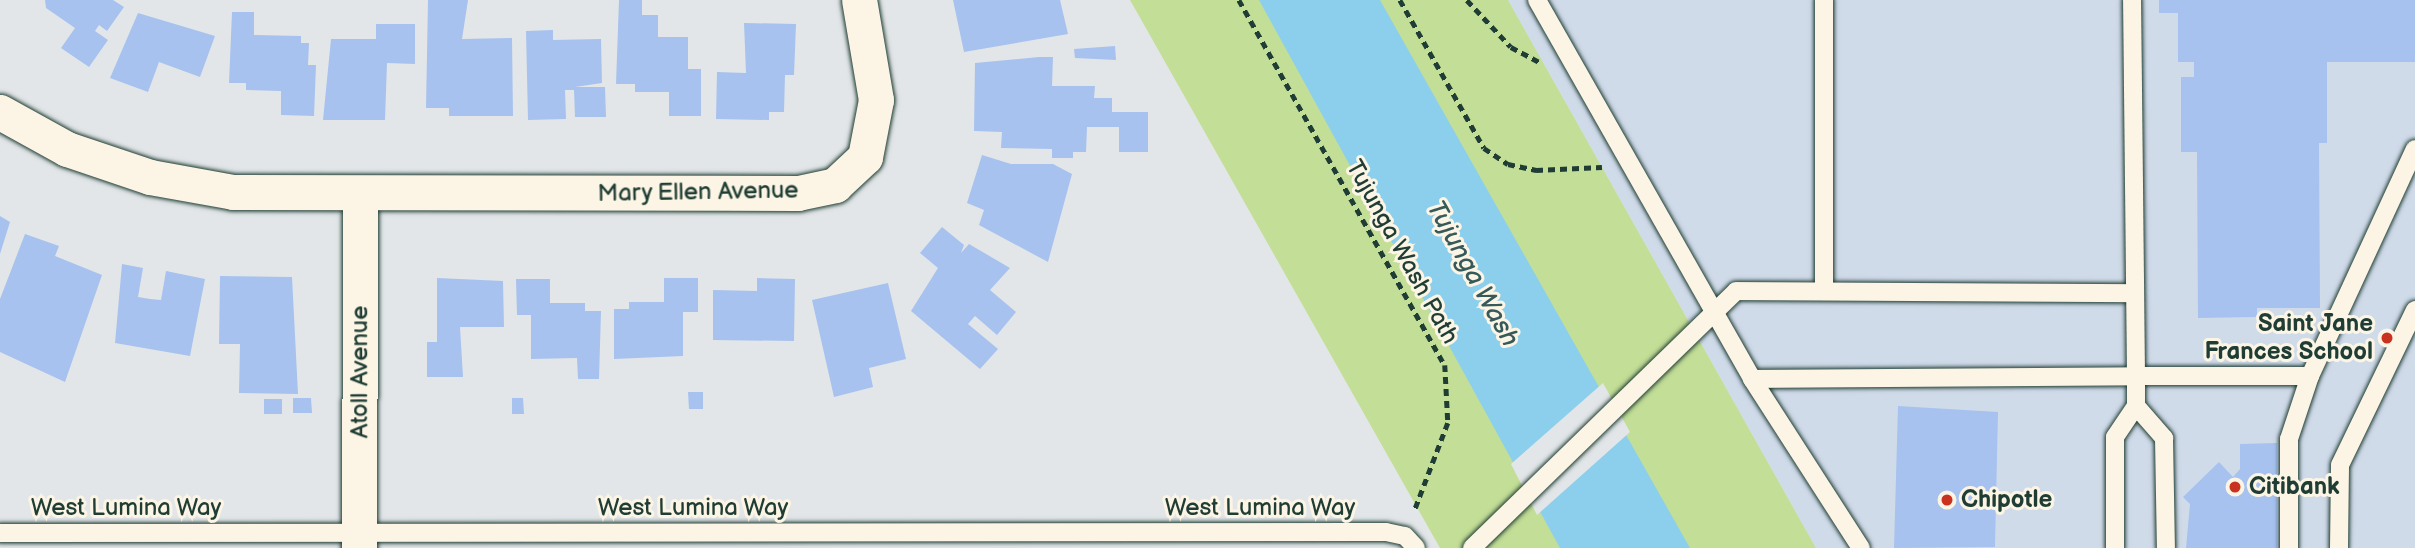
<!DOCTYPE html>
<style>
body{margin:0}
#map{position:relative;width:2415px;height:548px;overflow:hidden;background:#e2e6e8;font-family:"Balsamiq Sans",sans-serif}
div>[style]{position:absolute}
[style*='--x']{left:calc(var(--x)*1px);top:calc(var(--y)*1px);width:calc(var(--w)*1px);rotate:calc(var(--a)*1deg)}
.built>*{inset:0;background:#d0dbea}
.green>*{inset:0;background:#c3de96}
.water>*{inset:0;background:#8ccfed}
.pier>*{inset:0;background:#e2e6e8}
.building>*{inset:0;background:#a7c2ee}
.path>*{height:4.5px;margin-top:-2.25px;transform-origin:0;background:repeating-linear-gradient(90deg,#1f3d34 0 7px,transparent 0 12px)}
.roads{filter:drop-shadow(0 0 2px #1f3d34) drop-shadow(0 0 2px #1f3d34)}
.lane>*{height:18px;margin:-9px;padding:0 9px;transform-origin:9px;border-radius:9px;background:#fcf5e5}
.street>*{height:35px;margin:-17.5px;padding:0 17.5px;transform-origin:17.5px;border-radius:17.5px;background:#fcf5e5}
.dots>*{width:19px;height:19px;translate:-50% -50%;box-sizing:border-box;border:4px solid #fcf5e5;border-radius:50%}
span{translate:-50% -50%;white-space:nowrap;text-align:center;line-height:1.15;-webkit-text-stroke:6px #fcf5e5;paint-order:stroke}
.street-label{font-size:24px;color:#1f3d34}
.poi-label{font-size:24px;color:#1f3d34;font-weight:700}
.right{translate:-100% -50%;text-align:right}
.left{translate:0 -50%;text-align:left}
.water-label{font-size:26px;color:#355a59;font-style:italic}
</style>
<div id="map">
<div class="built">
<i style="clip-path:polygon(1508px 0,2415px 0,2415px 548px,1816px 548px)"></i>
</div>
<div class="green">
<i style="clip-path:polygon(1130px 0,1508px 0,1816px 548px,1440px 548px)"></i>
</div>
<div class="water">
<i style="clip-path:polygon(1259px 0,1380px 0,1690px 548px,1560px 548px)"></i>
</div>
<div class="pier">
<i style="clip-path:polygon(1603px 383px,1630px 432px,1537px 515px,1511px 464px)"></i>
</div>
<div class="building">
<i style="clip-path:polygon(45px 0,113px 0,124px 7px,107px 31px,99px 25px,95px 31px,108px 40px,89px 67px,61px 48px,75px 28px,46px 8px)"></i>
<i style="clip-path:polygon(428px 0,468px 0,462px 39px,512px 38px,513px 116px,449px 116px,449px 108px,426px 108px)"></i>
<i style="clip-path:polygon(619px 0,642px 0,642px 15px,658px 15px,658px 37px,688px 37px,688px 69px,701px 69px,701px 116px,669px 116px,669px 92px,635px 92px,635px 84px,616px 84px)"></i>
<i style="clip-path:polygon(953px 0,1060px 0,1068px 34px,964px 52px)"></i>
<i style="clip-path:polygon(2159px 0,2415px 0,2415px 62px,2327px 62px,2327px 143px,2319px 143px,2320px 308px,2257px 308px,2257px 317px,2198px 318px,2197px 152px,2181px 152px,2181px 77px,2194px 77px,2194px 62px,2178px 62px,2178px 13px,2159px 13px)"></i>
<i style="clip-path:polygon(232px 12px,254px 12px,254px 35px,301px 36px,301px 43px,309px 43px,308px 65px,316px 65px,314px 116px,281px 115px,281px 91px,246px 90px,246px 83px,229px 83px)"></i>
<i style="clip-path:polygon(138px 13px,215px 36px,200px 77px,159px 62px,148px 92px,110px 78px)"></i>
<i style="clip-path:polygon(744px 23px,796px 24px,794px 75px,785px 75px,784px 112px,769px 112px,769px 120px,716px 119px,717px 72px,746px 73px)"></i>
<i style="clip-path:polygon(376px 24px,415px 24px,415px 64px,387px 63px,385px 120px,323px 120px,331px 39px,376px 39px)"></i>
<i style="clip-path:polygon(553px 30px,553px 40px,601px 39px,602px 83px,575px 87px,605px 87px,606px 117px,575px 117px,574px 90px,565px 90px,566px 119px,528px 120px,526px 31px)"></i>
<i style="clip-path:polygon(1115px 46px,1116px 60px,1075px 58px,1074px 49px)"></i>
<i style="clip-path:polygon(1039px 57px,1053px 57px,1052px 86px,1095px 86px,1094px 98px,1112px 98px,1112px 112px,1148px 112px,1148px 152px,1119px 152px,1119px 127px,1087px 127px,1086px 152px,1073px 152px,1073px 158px,1052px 158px,1052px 149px,1001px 148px,1002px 132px,974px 131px,975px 63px)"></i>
<i style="clip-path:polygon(982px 155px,1011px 164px,1053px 164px,1072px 174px,1048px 262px,979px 225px,984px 210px,967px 203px)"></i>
<i style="clip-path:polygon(0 216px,10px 222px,0 254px)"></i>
<i style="clip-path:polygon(942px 227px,964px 245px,961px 253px,969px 244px,1010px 268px,990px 290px,1016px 312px,997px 335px,975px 316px,968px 324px,998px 349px,980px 369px,911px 311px,938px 268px,920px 253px)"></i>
<i style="clip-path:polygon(25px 234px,59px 246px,55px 256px,102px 275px,65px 382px,0 352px,0 299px)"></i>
<i style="clip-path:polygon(122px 264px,143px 268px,138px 297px,150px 299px,161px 300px,166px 271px,205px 279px,190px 356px,115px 343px)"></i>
<i style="clip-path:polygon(220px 276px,292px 277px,298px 394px,239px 393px,240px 344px,219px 344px)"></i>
<i style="clip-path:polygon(437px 278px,503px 281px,504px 327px,460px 327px,463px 377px,427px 377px,427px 342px,437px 342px)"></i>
<i style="clip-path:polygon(664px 278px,698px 278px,698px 312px,683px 312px,683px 356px,614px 359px,614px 309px,629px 309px,629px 302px,664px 302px)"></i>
<i style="clip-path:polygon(757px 278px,795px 279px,794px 341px,713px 340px,713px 290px,757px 291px)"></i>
<i style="clip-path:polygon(516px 279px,550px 279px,550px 303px,585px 303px,585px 311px,601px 311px,599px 379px,578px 379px,577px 358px,531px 359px,531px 315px,517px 315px)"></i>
<i style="clip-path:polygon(888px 283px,906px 359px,869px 368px,873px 387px,834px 397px,812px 300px)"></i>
<i style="clip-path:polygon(688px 392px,703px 392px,703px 409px,689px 409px)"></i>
<i style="clip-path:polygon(293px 398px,311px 398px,312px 413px,293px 413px)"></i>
<i style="clip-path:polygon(512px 398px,523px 398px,524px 414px,512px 414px)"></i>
<i style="clip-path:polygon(264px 399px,282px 399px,282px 414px,264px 414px)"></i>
<i style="clip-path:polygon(1898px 406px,1998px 412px,1995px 547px,1894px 548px)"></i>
<i style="clip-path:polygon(2277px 443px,2277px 548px,2186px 548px,2190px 504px,2183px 497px,2219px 462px,2233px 477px,2240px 469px,2240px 444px)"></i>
</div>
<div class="path">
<i style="--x:1239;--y:0;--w:419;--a:60.6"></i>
<i style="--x:1445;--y:365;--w:58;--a:87"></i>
<i style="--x:1448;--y:423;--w:95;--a:110.9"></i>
<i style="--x:1400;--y:0;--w:170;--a:60.4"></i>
<i style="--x:1484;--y:148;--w:29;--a:34"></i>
<i style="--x:1508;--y:164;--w:29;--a:12"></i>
<i style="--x:1536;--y:170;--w:66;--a:-2.6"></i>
<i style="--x:1467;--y:0;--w:64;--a:46.9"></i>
<i style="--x:1511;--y:47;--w:32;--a:28"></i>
</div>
<div class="roads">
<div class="lane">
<i style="--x:1537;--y:0;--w:436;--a:60.4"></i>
<i style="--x:1752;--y:379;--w:201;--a:57.2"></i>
<i style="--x:1824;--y:0;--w:291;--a:90"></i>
<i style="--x:1752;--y:379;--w:384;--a:-0.4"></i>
<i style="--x:2136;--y:376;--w:376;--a:-90.6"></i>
<i style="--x:2136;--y:406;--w:43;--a:48.8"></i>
<i style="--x:2164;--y:438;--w:110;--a:89"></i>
<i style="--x:0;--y:533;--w:1386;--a:-0.04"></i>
<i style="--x:1386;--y:532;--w:19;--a:12"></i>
<i style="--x:1405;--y:536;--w:16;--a:47"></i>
<i style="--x:1472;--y:548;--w:368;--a:-44.2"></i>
<i style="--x:1736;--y:291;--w:399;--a:0.3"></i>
<i style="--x:2115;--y:548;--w:111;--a:-90"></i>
<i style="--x:2115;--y:437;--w:37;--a:-56"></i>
<i style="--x:2136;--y:406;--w:30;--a:-90"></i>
<i style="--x:2136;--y:376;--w:174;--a:0"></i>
<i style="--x:2310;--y:376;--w:250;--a:-65.2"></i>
<i style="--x:2289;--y:548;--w:109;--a:-90"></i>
<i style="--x:2289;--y:439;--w:66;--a:-71.6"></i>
<i style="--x:2339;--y:548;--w:83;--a:-89.3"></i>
<i style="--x:2340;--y:465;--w:172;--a:-64.2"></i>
</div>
<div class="street">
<i style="--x:0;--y:112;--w:77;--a:28.9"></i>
<i style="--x:67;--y:149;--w:88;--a:18.6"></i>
<i style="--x:150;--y:177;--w:84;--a:10.2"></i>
<i style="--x:233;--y:192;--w:565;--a:0.1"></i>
<i style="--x:798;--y:193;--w:38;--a:-12"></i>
<i style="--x:835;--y:185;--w:41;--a:-43"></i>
<i style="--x:865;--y:157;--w:58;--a:-79.1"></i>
<i style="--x:876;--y:100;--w:101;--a:-99.6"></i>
<i style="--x:359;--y:548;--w:352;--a:-89.8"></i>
</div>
</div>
<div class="dots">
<i style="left:2387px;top:338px;background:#c8321e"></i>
<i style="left:2235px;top:487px;background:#c8321e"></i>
<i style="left:1947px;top:500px;background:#c8321e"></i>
</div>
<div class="street-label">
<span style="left:698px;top:192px;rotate:-1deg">Mary Ellen Avenue</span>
<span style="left:1402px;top:252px;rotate:61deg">Tujunga Wash Path</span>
<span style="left:360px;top:372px;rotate:-90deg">Atoll Avenue</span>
<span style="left:126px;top:508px">West Lumina Way</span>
<span style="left:693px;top:508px">West Lumina Way</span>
<span style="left:1260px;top:508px">West Lumina Way</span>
</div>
<div class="poi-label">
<span class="right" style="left:2373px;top:338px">Saint Jane<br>Frances School</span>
<span class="left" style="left:2249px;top:487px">Citibank</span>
<span class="left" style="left:1961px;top:500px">Chipotle</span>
</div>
<div class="water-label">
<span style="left:1472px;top:274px;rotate:61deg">Tujunga Wash</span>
</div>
</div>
